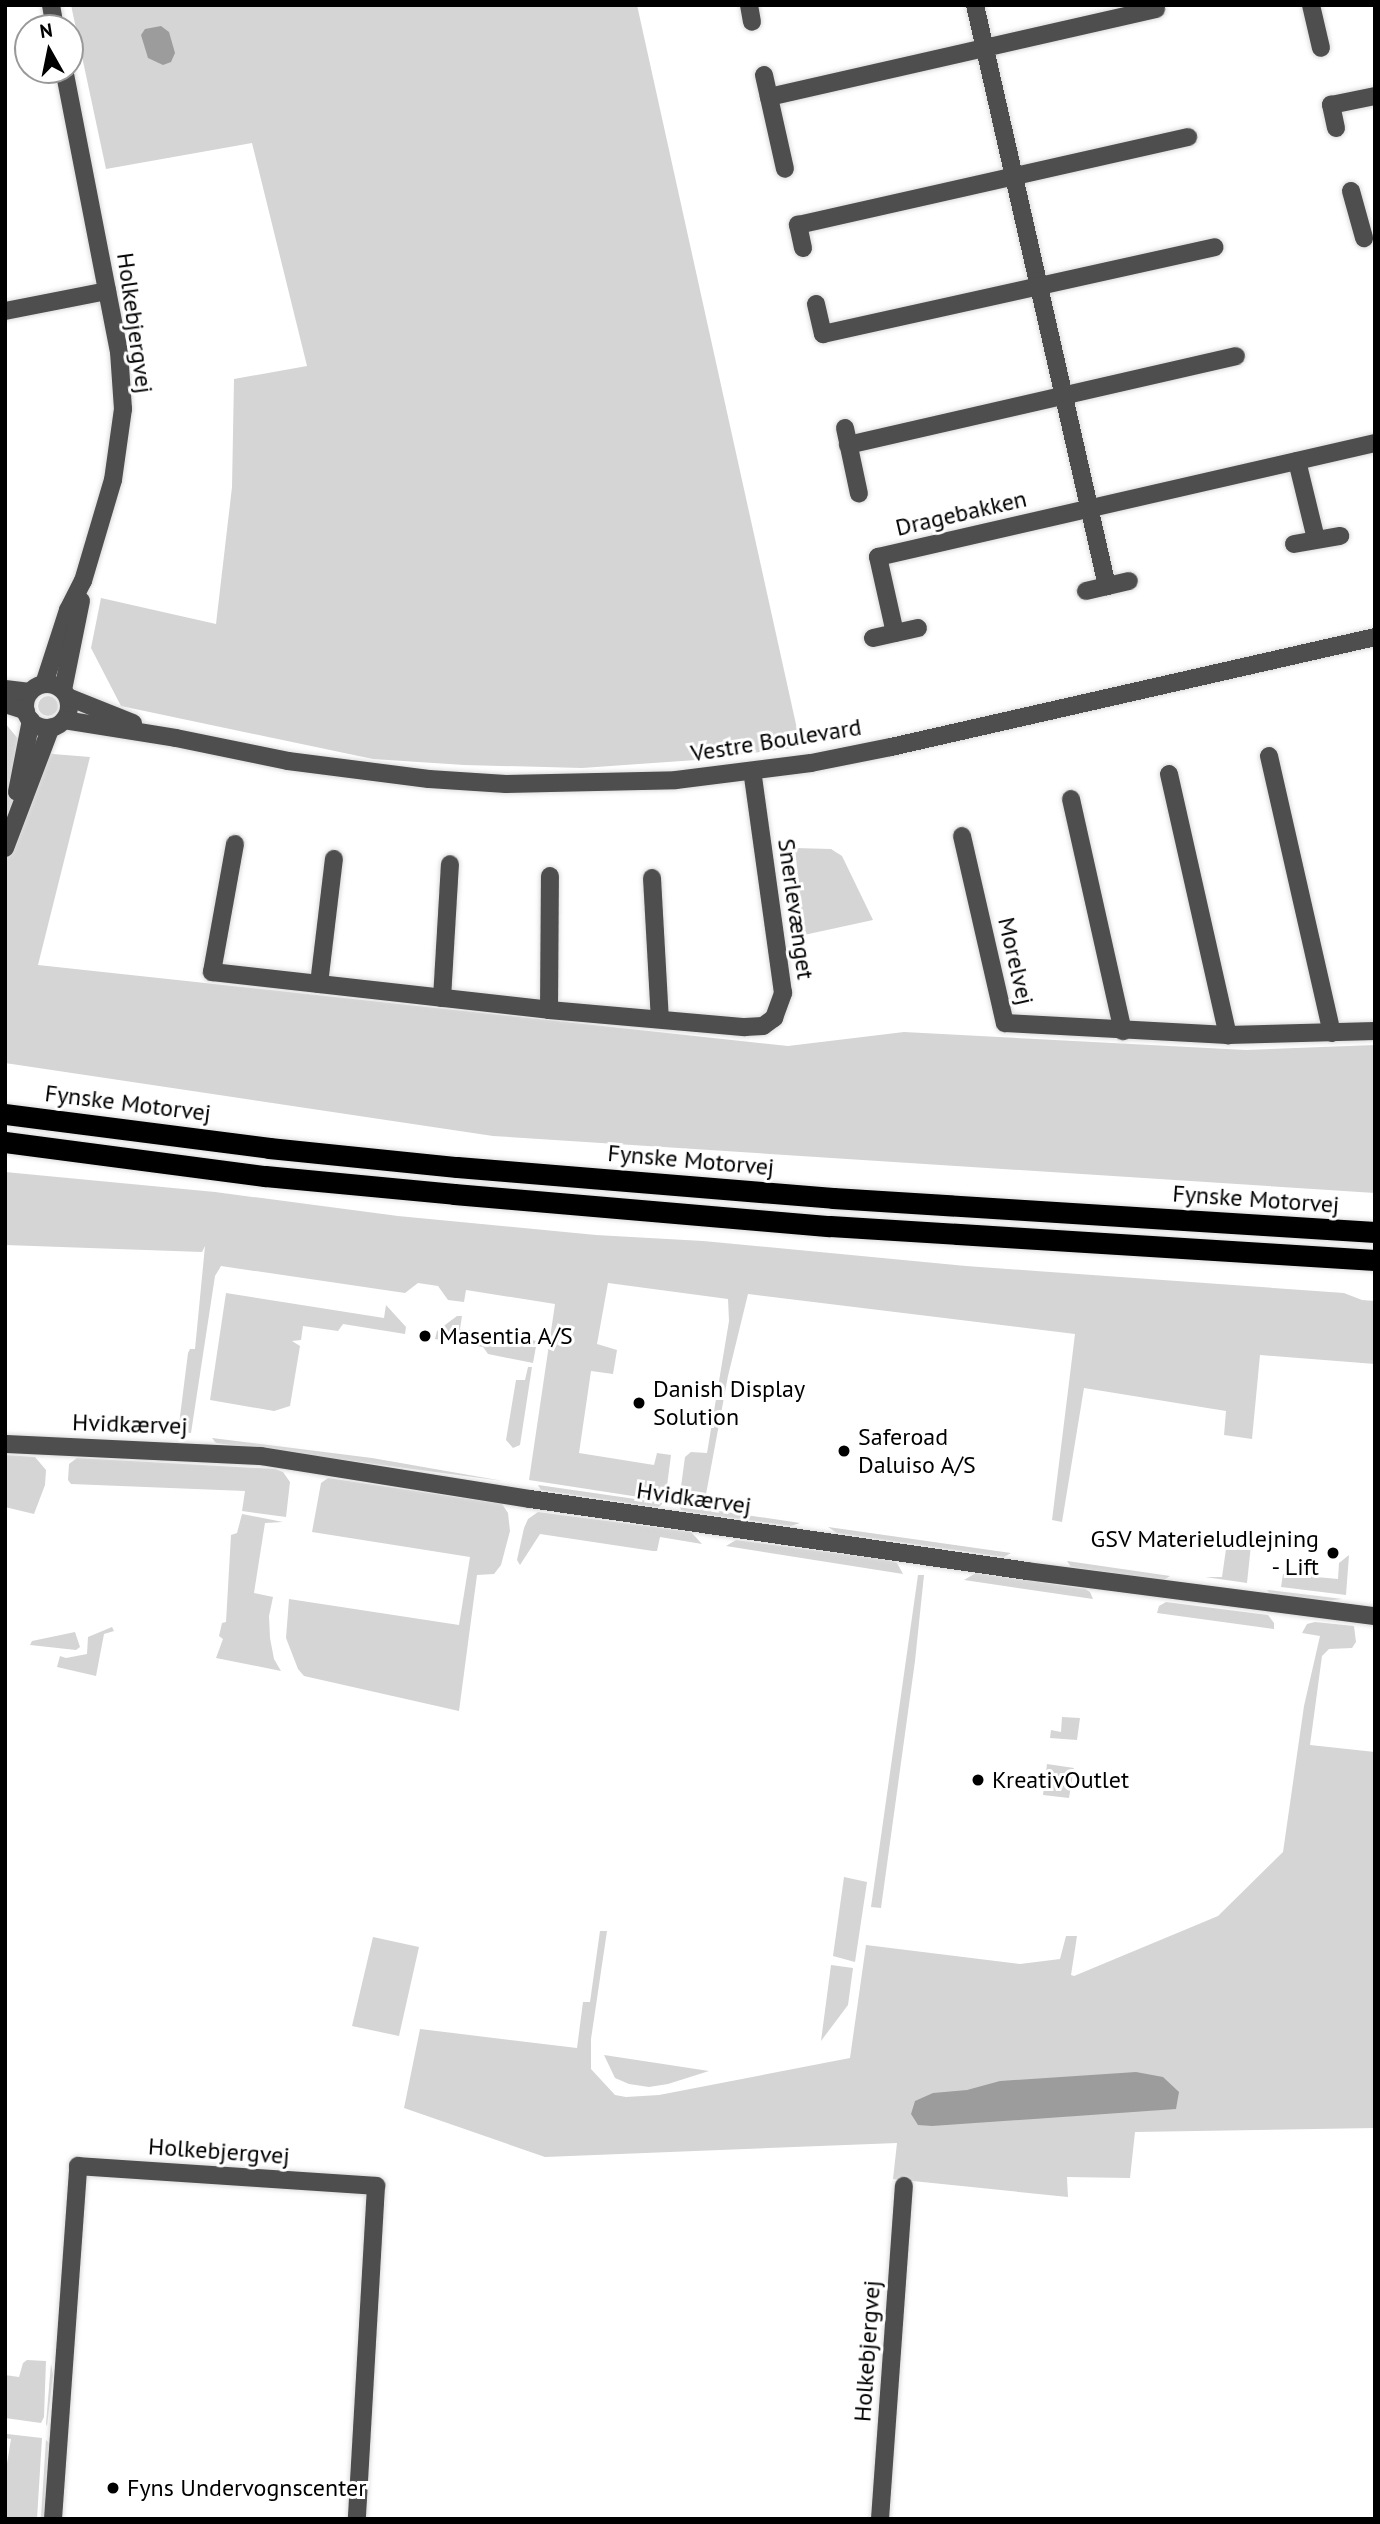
<!DOCTYPE html>
<meta charset="utf-8">
<style>
body{margin:0}
#map{position:relative;width:1380px;height:2524px;overflow:hidden;background:#fff;font-family:"PT Sans",sans-serif}
div>[style]{position:absolute}
[style*='--x']{left:calc(var(--x)*1px);top:calc(var(--y)*1px);width:calc(var(--w)*1px);rotate:calc(var(--a)*1deg)}
.green>*{inset:0;background:#d5d5d5}
.round{border-radius:50%}
.water>*{inset:0;background:#9c9c9c}
.roads{filter:drop-shadow(0 0 2px #dbdbdb) drop-shadow(0 0 2px #dbdbdb)}
.minor>*{height:18px;margin:-9px;padding:0 9px;transform-origin:9px;border-radius:9px;background:#4e4e4e}
.minor>.ring{margin:-9px;padding:0;box-sizing:content-box;background:none;border:18px solid #4e4e4e;border-radius:50%}
.highway>*{height:21px;margin:-10.5px;padding:0 10.5px;transform-origin:10.5px;border-radius:10.5px;background:#000}
.dots>*{width:19px;height:19px;translate:-50% -50%;box-sizing:border-box;border:4px solid #fff;border-radius:50%}
span{translate:-50% -50%;white-space:nowrap;text-align:center;line-height:1.15;-webkit-text-stroke:6px #fff;paint-order:stroke}
.street-label{font-size:24px;color:#000}
.poi-label{font-size:24px;color:#000}
.left{translate:0 -50%;text-align:left}
.right{translate:-100% -50%;text-align:right}
.frame{position:absolute;inset:0;border:7px solid #000;pointer-events:none}
.north{position:absolute;left:14px;top:14px;width:70px;height:70px;box-sizing:border-box;background:#fff;border:2px solid #999;border-radius:50%;rotate:351deg;font-size:19px;font-weight:700;line-height:28px;text-align:center;color:#000}
.north::after{content:'';display:block;margin:auto;width:24px;height:32px;background:#000;clip-path:polygon(50% 0,100% 100%,50% 72%,0 100%)}
</style>
<div id="map">
<div class="green">
<i style="clip-path:polygon(71px 5px,637px 5px,801px 747px,696px 760px,582px 768px,464px 765px,373px 759px,121px 706px,91px 648px,101px 598px,216px 624px,232px 487px,234px 379px,307px 366px,252px 143px,106px 169px)"></i>
<i class="round" style="left:38px;top:696px;width:20px;height:20px"></i>
<i style="clip-path:polygon(5px 723px,19px 740px,53px 754px,90px 757px,38px 965px,788px 1046px,904px 1032px,1246px 1050px,1375px 1045px,1375px 1193px,493px 1136px,5px 1063px)"></i>
<i style="clip-path:polygon(795px 848px,831px 849px,842px 856px,873px 920px,804px 935px)"></i>
<i style="clip-path:polygon(5px 1172px,215px 1192px,398px 1216px,596px 1235px,703px 1241px,966px 1266px,1344px 1293px,1362px 1300px,1375px 1301px,1375px 1364px,1260px 1355px,1252px 1439px,1224px 1435px,1226px 1411px,1084px 1388px,1062px 1522px,1052px 1520px,1075px 1334px,748px 1294px,728px 1376px,704px 1505px,679px 1501px,685px 1457px,691px 1452px,707px 1453px,729px 1321px,728px 1299px,608px 1283px,597px 1344px,617px 1350px,613px 1374px,591px 1371px,579px 1453px,654px 1465px,657px 1453px,671px 1455px,665px 1501px,529px 1480px,555px 1304px,466px 1290px,464px 1302px,448px 1300px,438px 1286px,418px 1283px,405px 1293px,221px 1266px,215px 1276px,191px 1433px,178px 1432px,188px 1353px,190px 1349px,195px 1349px,205px 1246px,202px 1252px,5px 1245px)"></i>
<i style="clip-path:polygon(226px 1293px,384px 1318px,386px 1305px,406px 1327px,405px 1334px,343px 1324px,338px 1331px,303px 1326px,301px 1340px,292px 1341px,300px 1346px,290px 1406px,274px 1411px,210px 1400px)"></i>
<i style="clip-path:polygon(457px 1316px,462px 1316px,460px 1329px,537px 1341px,533px 1363px,488px 1354px,483px 1347px,435px 1339px,437px 1331px)"></i>
<i style="clip-path:polygon(528px 1367px,532px 1367px,520px 1445px,513px 1448px,506px 1440px,516px 1380px,525px 1380px)"></i>
<i style="clip-path:polygon(212px 1438px,372px 1458px,503px 1481px,216px 1443px)"></i>
<i style="clip-path:polygon(5px 1455px,35px 1457px,46px 1470px,45px 1485px,34px 1514px,5px 1507px)"></i>
<i style="clip-path:polygon(77px 1458px,275px 1469px,283px 1472px,290px 1482px,286px 1517px,242px 1511px,245px 1491px,71px 1484px,68px 1480px,69px 1464px)"></i>
<i style="clip-path:polygon(328px 1478px,502px 1504px,508px 1513px,510px 1531px,501px 1565px,494px 1574px,477px 1575px,459px 1711px,304px 1676px,298px 1669px,286px 1638px,289px 1599px,459px 1625px,470px 1557px,312px 1532px,321px 1483px)"></i>
<i style="clip-path:polygon(538px 1485px,663px 1503px,659px 1507px,649px 1506px,541px 1490px)"></i>
<i style="clip-path:polygon(679px 1505px,800px 1523px,791px 1526px,689px 1512px,681px 1510px)"></i>
<i style="clip-path:polygon(538px 1512px,691px 1532px,702px 1544px,660px 1537px,657px 1551px,653px 1551px,540px 1534px,520px 1565px,517px 1560px,524px 1528px,528px 1519px)"></i>
<i style="clip-path:polygon(242px 1514px,283px 1522px,265px 1523px,254px 1593px,273px 1597px,269px 1616px,270px 1638px,274px 1659px,281px 1671px,216px 1658px,223px 1639px,219px 1636px,222px 1623px,226px 1622px,231px 1535px,237px 1533px)"></i>
<i style="clip-path:polygon(828px 1527px,1011px 1553px,1004px 1557px,837px 1533px)"></i>
<i style="clip-path:polygon(1228px 1535px,1242px 1536px,1242px 1543px,1251px 1545px,1247px 1583px,1205px 1577px,1222px 1577px)"></i>
<i style="clip-path:polygon(736px 1540px,888px 1560px,897px 1563px,903px 1574px,726px 1546px)"></i>
<i style="clip-path:polygon(1349px 1555px,1346px 1595px,1281px 1587px,1283px 1574px,1338px 1579px,1339px 1563px)"></i>
<i style="clip-path:polygon(1067px 1561px,1170px 1576px,1164px 1580px,1071px 1567px)"></i>
<i style="clip-path:polygon(976px 1573px,1085px 1589px,1090px 1592px,1093px 1599px,964px 1580px)"></i>
<i style="clip-path:polygon(918px 1575px,924px 1575px,915px 1661px,881px 1908px,871px 1907px)"></i>
<i style="clip-path:polygon(1267px 1590px,1342px 1599px,1322px 1601px,1271px 1594px)"></i>
<i style="clip-path:polygon(1166px 1602px,1268px 1615px,1274px 1623px,1274px 1629px,1157px 1613px,1159px 1606px)"></i>
<i style="clip-path:polygon(1315px 1622px,1354px 1626px,1356px 1642px,1352px 1648px,1329px 1649px,1322px 1656px,1310px 1745px,1375px 1752px,1375px 2128px,1135px 2132px,1130px 2178px,1067px 2177px,1068px 2197px,893px 2179px,897px 2143px,545px 2157px,404px 2108px,420px 2029px,577px 2048px,583px 2002px,590px 2002px,600px 1931px,607px 1931px,591px 2039px,591px 2069px,615px 2095px,626px 2097px,659px 2095px,850px 2058px,866px 1945px,1020px 1964px,1060px 1959px,1066px 1936px,1077px 1936px,1071px 1975px,1074px 1976px,1218px 1916px,1283px 1852px,1304px 1706px,1320px 1636px,1302px 1633px,1307px 1624px)"></i>
<i style="clip-path:polygon(112px 1627px,114px 1631px,104px 1634px,96px 1676px,57px 1667px,60px 1656px,66px 1658px,87px 1654px,88px 1637px)"></i>
<i style="clip-path:polygon(75px 1632px,80px 1647px,76px 1650px,30px 1645px,32px 1641px)"></i>
<i style="clip-path:polygon(1062px 1717px,1080px 1718px,1077px 1740px,1050px 1738px,1051px 1730px,1061px 1732px)"></i>
<i style="clip-path:polygon(1047px 1764px,1074px 1768px,1069px 1798px,1043px 1795px)"></i>
<i style="clip-path:polygon(844px 1877px,867px 1882px,855px 1962px,833px 1956px)"></i>
<i style="clip-path:polygon(373px 1937px,419px 1947px,399px 2036px,352px 2026px)"></i>
<i style="clip-path:polygon(831px 1965px,853px 1968px,848px 2005px,821px 2041px)"></i>
<i style="clip-path:polygon(604px 2055px,709px 2071px,668px 2084px,649px 2087px,629px 2084px,615px 2078px)"></i>
<i style="clip-path:polygon(27px 2360px,46px 2361px,44px 2417px,41px 2423px,5px 2418px,5px 2375px,19px 2377px,23px 2363px)"></i>
<i style="clip-path:polygon(51px 2364px,53px 2375px,47px 2426px,46px 2424px)"></i>
<i style="clip-path:polygon(7px 2434px,42px 2438px,37px 2519px,5px 2519px,5px 2476px,11px 2439px,5px 2438px)"></i>
<i style="clip-path:polygon(46px 2440px,49px 2443px,44px 2519px,41px 2519px)"></i>
</div>
<div class="water">
<i style="clip-path:polygon(161px 26px,169px 32px,175px 53px,171px 62px,163px 65px,148px 58px,141px 35px,145px 29px)"></i>
<i style="clip-path:polygon(1136px 2072px,1163px 2077px,1179px 2092px,1176px 2109px,932px 2126px,918px 2125px,911px 2114px,915px 2101px,933px 2093px,967px 2090px,1000px 2081px)"></i>
</div>
<div class="roads">
<div class="minor">
<i style="--x:51;--y:5;--w:23;--a:80"></i>
<i style="--x:749;--y:5;--w:17;--a:80"></i>
<i style="--x:975;--y:5;--w:596;--a:77.2"></i>
<i style="--x:1311;--y:5;--w:44;--a:76.9"></i>
<i style="--x:764;--y:75;--w:96;--a:77.4"></i>
<i style="--x:769;--y:97;--w:397;--a:-12.8"></i>
<i style="--x:1336;--y:128;--w:24;--a:-102"></i>
<i style="--x:1331;--y:105;--w:45;--a:-11.6"></i>
<i style="--x:1351;--y:191;--w:49;--a:74.5"></i>
<i style="--x:803;--y:248;--w:24;--a:-102"></i>
<i style="--x:798;--y:225;--w:400;--a:-12.7"></i>
<i style="--x:816;--y:304;--w:31;--a:77"></i>
<i style="--x:823;--y:334;--w:401;--a:-12.5"></i>
<i style="--x:5;--y:311;--w:104;--a:-11.1"></i>
<i style="--x:845;--y:428;--w:67;--a:78"></i>
<i style="--x:848;--y:445;--w:398;--a:-12.9"></i>
<i style="--x:1297;--y:461;--w:80;--a:76.3"></i>
<i style="--x:1294;--y:544;--w:47;--a:-9.9"></i>
<i style="--x:1086;--y:591;--w:44;--a:-13.1"></i>
<i style="--x:895;--y:633;--w:78;--a:-102.6"></i>
<i style="--x:878;--y:557;--w:510;--a:-12.92"></i>
<i style="--x:873;--y:638;--w:46;--a:-12.5"></i>
<i style="--x:44;--y:684;--w:78;--a:-72"></i>
<i style="--x:68;--y:610;--w:33;--a:-63"></i>
<i style="--x:83;--y:581;--w:105;--a:-73.5"></i>
<i style="--x:113;--y:480;--w:72;--a:-82"></i>
<i style="--x:123;--y:409;--w:57;--a:-94"></i>
<i style="--x:119;--y:352;--w:287;--a:-101"></i>
<i class="ring" style="left:25px;top:684px;width:26px;height:26px"></i>
<i style="--x:5;--y:689;--w:25;--a:7"></i>
<i style="--x:63;--y:690;--w:91;--a:-78.6"></i>
<i style="--x:68;--y:697;--w:70;--a:21.8"></i>
<i style="--x:5;--y:704;--w:22;--a:18"></i>
<i style="--x:64;--y:720;--w:113;--a:9.1"></i>
<i style="--x:176;--y:738;--w:114;--a:11.6"></i>
<i style="--x:288;--y:761;--w:142;--a:7.3"></i>
<i style="--x:429;--y:779;--w:77;--a:3.7"></i>
<i style="--x:506;--y:784;--w:170;--a:-1.3"></i>
<i style="--x:676;--y:780;--w:136;--a:-7.2"></i>
<i style="--x:811;--y:763;--w:82;--a:-11.3"></i>
<i style="--x:891;--y:747;--w:496;--a:-12.8"></i>
<i style="--x:1269;--y:756;--w:284;--a:77.2"></i>
<i style="--x:1169;--y:774;--w:268;--a:77.3"></i>
<i style="--x:17;--y:792;--w:73;--a:-79"></i>
<i style="--x:1071;--y:799;--w:238;--a:77.4"></i>
<i style="--x:962;--y:836;--w:192;--a:77.1"></i>
<i style="--x:1005;--y:1023;--w:223;--a:3.1"></i>
<i style="--x:1228;--y:1035;--w:147;--a:-1.6"></i>
<i style="--x:235;--y:844;--w:130;--a:100.2"></i>
<i style="--x:212;--y:972;--w:339;--a:6.4"></i>
<i style="--x:549;--y:1010;--w:197;--a:5"></i>
<i style="--x:745;--y:1027;--w:18;--a:-3"></i>
<i style="--x:763;--y:1026;--w:14;--a:-36"></i>
<i style="--x:774;--y:1018;--w:27;--a:-70"></i>
<i style="--x:783;--y:993;--w:224;--a:-97.9"></i>
<i style="--x:5;--y:848;--w:129;--a:-69.2"></i>
<i style="--x:652;--y:878;--w:141;--a:86.8"></i>
<i style="--x:319;--y:984;--w:126;--a:-83.2"></i>
<i style="--x:442;--y:998;--w:134;--a:-86.6"></i>
<i style="--x:549;--y:1010;--w:134;--a:-89.6"></i>
<i style="--x:5;--y:1444;--w:256;--a:2.7"></i>
<i style="--x:261;--y:1456;--w:272;--a:9.1"></i>
<i style="--x:530;--y:1499;--w:502;--a:8.24"></i>
<i style="--x:1027;--y:1571;--w:351;--a:7.4"></i>
<i style="--x:53;--y:2519;--w:354;--a:-85.9"></i>
<i style="--x:78;--y:2166;--w:299;--a:3.8"></i>
<i style="--x:376;--y:2186;--w:334;--a:93.3"></i>
<i style="--x:880;--y:2519;--w:334;--a:-85.9"></i>
</div>
<div class="highway">
<i style="--x:5;--y:1114;--w:266;--a:7.3"></i>
<i style="--x:269;--y:1148;--w:189;--a:5.8"></i>
<i style="--x:457;--y:1167;--w:377;--a:4.7"></i>
<i style="--x:833;--y:1198;--w:543;--a:3.59"></i>
<i style="--x:5;--y:1142;--w:262;--a:7.5"></i>
<i style="--x:265;--y:1176;--w:190;--a:5.4"></i>
<i style="--x:454;--y:1194;--w:377;--a:4.9"></i>
<i style="--x:830;--y:1226;--w:546;--a:3.57"></i>
</div>
</div>
<div class="dots">
<i style="left:425px;top:1336px;background:#000"></i>
<i style="left:639px;top:1403px;background:#000"></i>
<i style="left:844px;top:1451px;background:#000"></i>
<i style="left:1333px;top:1553px;background:#000"></i>
<i style="left:978px;top:1780px;background:#000"></i>
<i style="left:113px;top:2488px;background:#000"></i>
</div>
<div class="street-label">
<span style="left:135px;top:323px;rotate:82deg">Holkebjergvej</span>
<span style="left:961px;top:513px;rotate:-13deg">Dragebakken</span>
<span style="left:776px;top:740px;rotate:-9deg">Vestre Boulevard</span>
<span style="left:796px;top:909px;rotate:82deg">Snerlevænget</span>
<span style="left:1016px;top:961px;rotate:77deg">Morelvej</span>
<span style="left:128px;top:1103px;rotate:7deg">Fynske Motorvej</span>
<span style="left:691px;top:1160px;rotate:5deg">Fynske Motorvej</span>
<span style="left:1256px;top:1199px;rotate:4deg">Fynske Motorvej</span>
<span style="left:130px;top:1424px;rotate:2deg">Hvidkærvej</span>
<span style="left:694px;top:1498px;rotate:8deg">Hvidkærvej</span>
<span style="left:219px;top:2151px;rotate:4deg">Holkebjergvej</span>
<span style="left:867px;top:2351px;rotate:-86deg">Holkebjergvej</span>
</div>
<div class="poi-label">
<span class="left" style="left:439px;top:1336px">Masentia A/S</span>
<span class="left" style="left:653px;top:1403px">Danish Display<br>Solution</span>
<span class="left" style="left:858px;top:1451px">Saferoad<br>Daluiso A/S</span>
<span class="right" style="left:1319px;top:1553px">GSV Materieludlejning<br>- Lift</span>
<span class="left" style="left:992px;top:1780px">KreativOutlet</span>
<span class="left" style="left:127px;top:2488px">Fyns Undervognscenter</span>
</div>
<div class="frame"></div>
<div class="north">N</div>
</div>
